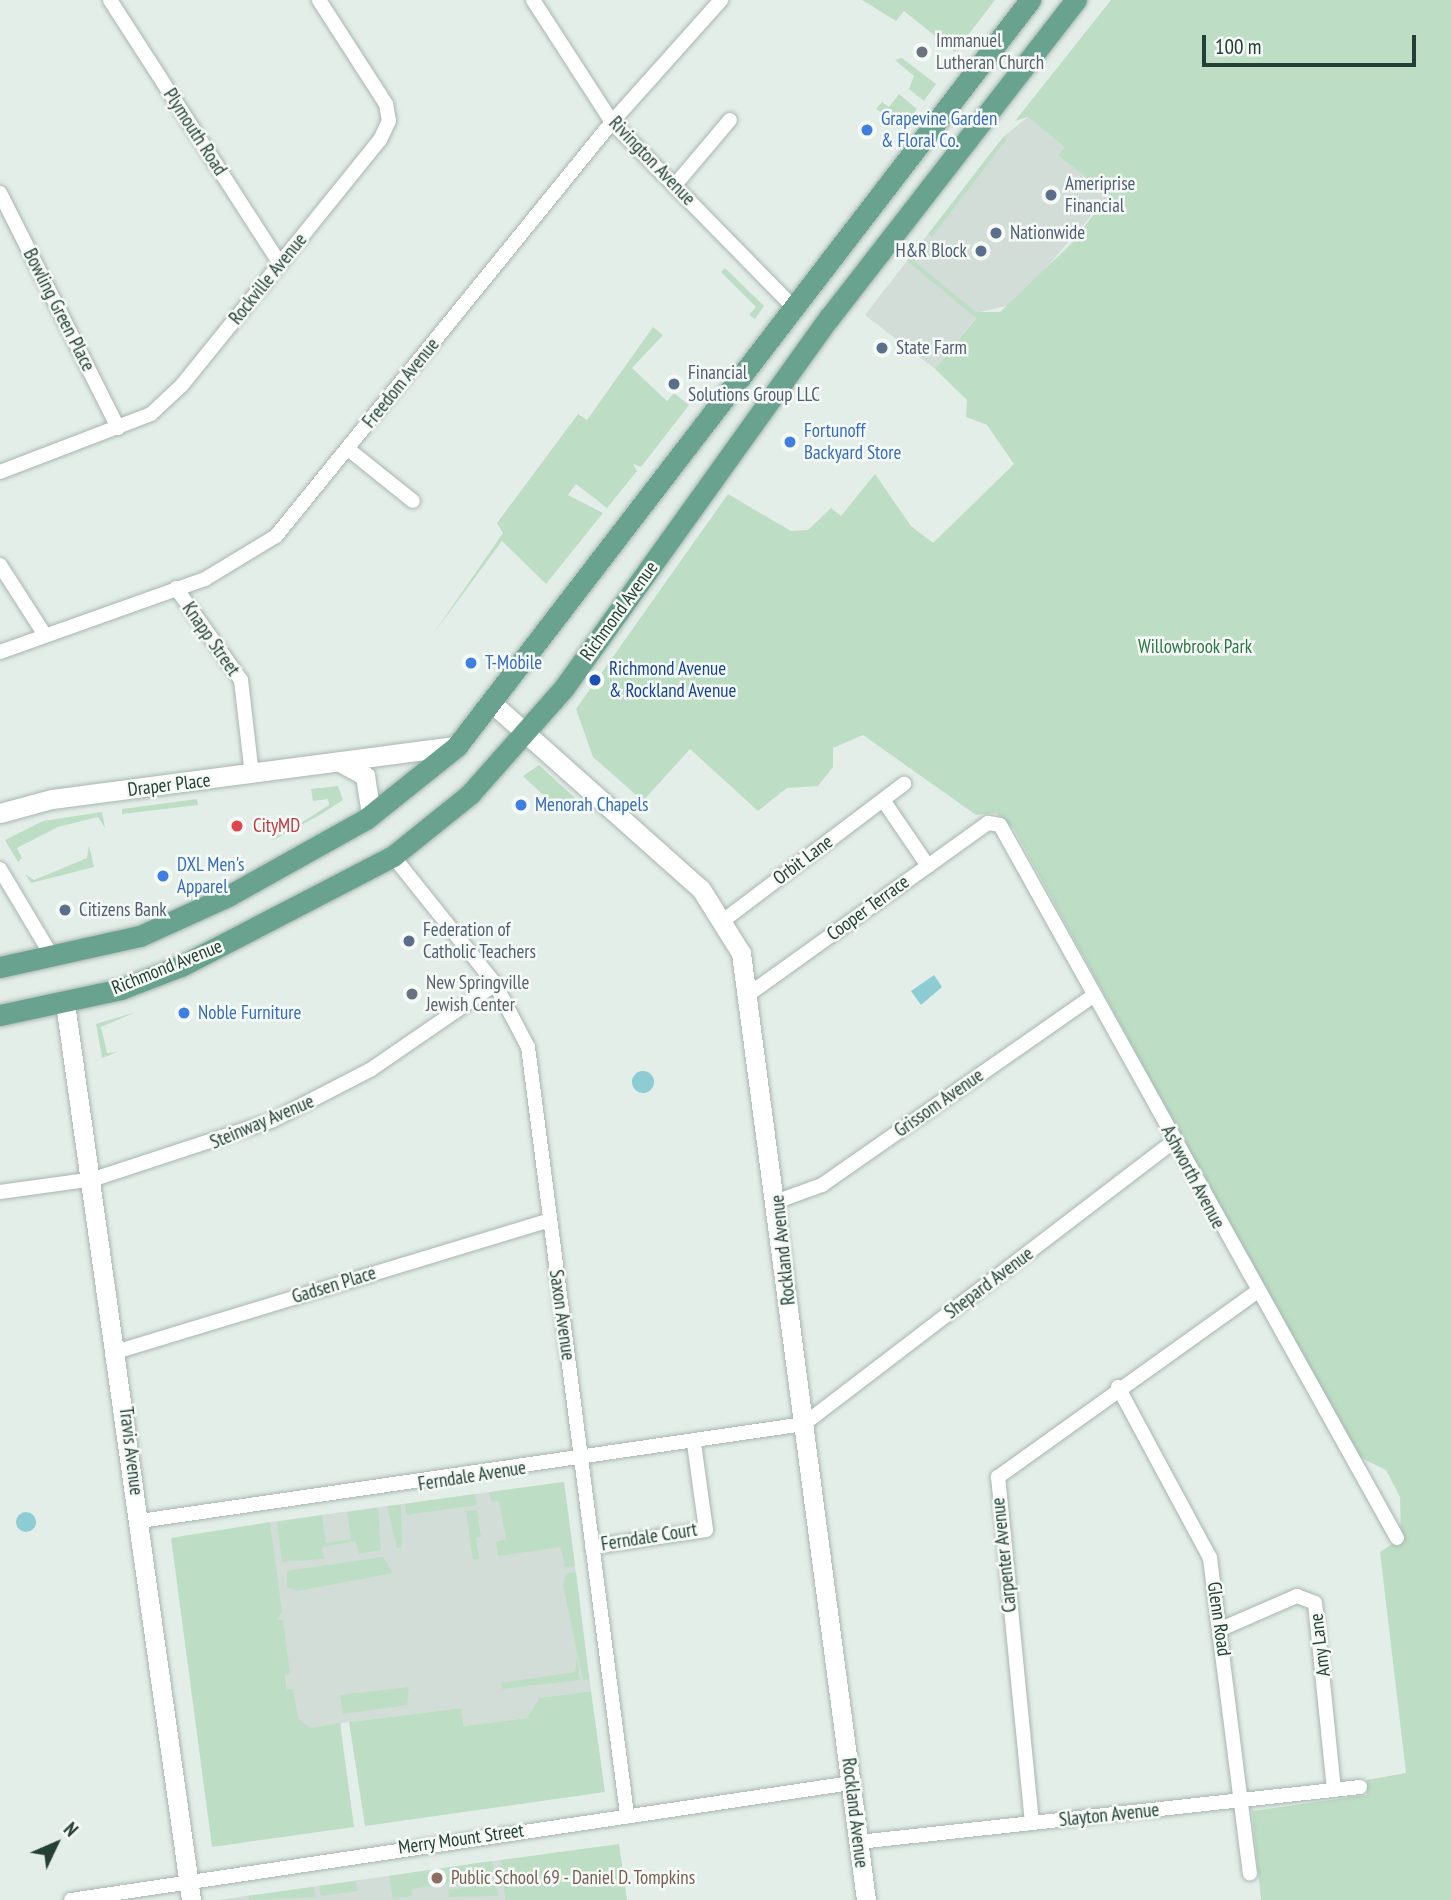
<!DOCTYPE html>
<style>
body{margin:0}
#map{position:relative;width:1451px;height:1900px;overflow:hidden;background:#e4eee9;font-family:"PT Sans Narrow",sans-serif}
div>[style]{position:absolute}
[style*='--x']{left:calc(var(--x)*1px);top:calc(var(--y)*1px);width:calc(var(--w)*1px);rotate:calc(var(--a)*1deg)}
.built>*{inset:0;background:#d2ddd8}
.green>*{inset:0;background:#bddec4}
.water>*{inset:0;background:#8dccd2}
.round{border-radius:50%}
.roads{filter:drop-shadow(0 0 2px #a6b6b0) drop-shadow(0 0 2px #a6b6b0)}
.minor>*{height:14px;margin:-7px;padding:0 7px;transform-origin:7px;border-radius:7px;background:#fff}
.tertiary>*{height:19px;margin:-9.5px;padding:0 9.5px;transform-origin:9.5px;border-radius:9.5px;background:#fff}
.primary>*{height:21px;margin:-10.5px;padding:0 10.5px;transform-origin:10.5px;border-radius:10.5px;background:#69a390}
.dots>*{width:19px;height:19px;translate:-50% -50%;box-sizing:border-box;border:4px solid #f5faf7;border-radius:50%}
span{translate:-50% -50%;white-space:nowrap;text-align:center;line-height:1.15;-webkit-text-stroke:5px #f5faf7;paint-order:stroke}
.worship-label{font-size:19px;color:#5b616d}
.left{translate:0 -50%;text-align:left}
.shop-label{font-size:19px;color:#366cbe}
.street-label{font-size:19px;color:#233f36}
.service-label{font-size:19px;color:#4e5e75}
.right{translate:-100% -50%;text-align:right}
.park-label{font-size:19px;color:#2d7645}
.transit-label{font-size:19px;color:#164399}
.health-label{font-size:19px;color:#be3a42}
.education-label{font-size:19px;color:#785e54}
.north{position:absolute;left:21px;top:1809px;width:70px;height:70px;-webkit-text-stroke:5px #f5faf7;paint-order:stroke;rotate:46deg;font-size:19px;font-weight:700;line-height:28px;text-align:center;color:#233f36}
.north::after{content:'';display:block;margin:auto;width:24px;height:32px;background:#233f36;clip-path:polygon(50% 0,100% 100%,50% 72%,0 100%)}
.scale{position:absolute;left:1202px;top:35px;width:214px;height:32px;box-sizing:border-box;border:4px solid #233f36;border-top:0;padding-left:9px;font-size:21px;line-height:24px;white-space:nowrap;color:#233f36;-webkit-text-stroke:5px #f5faf7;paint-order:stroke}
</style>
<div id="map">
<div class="built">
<i style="clip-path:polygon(1028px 117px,1066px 147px,1059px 157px,1110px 194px,1015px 304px,980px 312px,935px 369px,865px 315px,1004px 136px)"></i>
<i style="clip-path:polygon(564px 1482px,591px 1691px,539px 1698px,527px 1718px,464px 1726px,461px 1708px,341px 1723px,341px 1728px,308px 1734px,292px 1721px,263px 1523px)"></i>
<i style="clip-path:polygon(500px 1860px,505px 1900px,218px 1900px)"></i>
</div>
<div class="green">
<i style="clip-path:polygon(862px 0,995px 0,955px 52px,904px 11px,896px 21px)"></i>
<i style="clip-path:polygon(1111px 0,1451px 0,1451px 1900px,1261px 1900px,1252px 1811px,1367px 1795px,1367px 1780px,1406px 1773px,1380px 1552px,1401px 1538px,1400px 1497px,1386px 1470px,1355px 1455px,1014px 829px,996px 813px,976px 815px,863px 735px,833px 748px,833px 767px,818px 786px,787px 788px,758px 811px,690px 749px,643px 801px,593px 757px,576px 709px,728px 494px,791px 531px,808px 530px,831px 508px,841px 516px,875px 474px,911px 526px,933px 543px,1014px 464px,987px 425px,966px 417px,967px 400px,935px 369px,976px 318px,907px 261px,918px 247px,923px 250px,914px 261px,976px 312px,1000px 312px,1072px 243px,1109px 194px,1058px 156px,1065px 147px,1028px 117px,1015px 121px)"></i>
<i style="clip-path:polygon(902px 58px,936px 84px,924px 101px,909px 89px,914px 76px,895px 60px)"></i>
<i style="clip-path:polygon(899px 94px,917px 109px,902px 128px,876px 109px,882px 102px,889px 107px)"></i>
<i style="clip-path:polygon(1004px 136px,1007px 139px,932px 237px,929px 233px)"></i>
<i style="clip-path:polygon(725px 268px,764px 306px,755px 319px,749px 315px,756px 307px,721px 272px)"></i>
<i style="clip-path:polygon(653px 327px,663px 335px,632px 368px,667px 401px,674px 393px,689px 405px,641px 467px,633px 464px,637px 471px,607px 508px,576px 484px,568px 495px,603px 513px,546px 584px,502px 541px,431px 637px,503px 533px,497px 523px,578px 414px,587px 420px)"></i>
<i style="clip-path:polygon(539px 765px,575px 798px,562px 813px,523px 776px)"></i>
<i style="clip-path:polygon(338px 786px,343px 800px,318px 816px,273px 840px,270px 834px,287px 832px,329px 805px,328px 799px,313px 801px,311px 789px)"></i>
<i style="clip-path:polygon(197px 799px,198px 805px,122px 814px,122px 809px)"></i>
<i style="clip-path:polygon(102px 812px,105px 828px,98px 817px,58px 827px,17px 848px,22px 858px,18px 862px,5px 840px,43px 821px)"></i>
<i style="clip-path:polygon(89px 845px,94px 867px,31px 883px,25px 874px,34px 880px,87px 858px)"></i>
<i style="clip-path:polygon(136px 1012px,101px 1027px,107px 1053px,118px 1052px,102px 1058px,96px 1024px)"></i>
<i style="clip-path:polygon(564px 1482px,575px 1566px,565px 1567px,561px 1547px,498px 1556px,496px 1542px,506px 1539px,499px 1501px,492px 1502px,489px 1492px)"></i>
<i style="clip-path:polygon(475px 1494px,477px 1505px,406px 1515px,405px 1504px)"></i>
<i style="clip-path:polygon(401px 1505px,402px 1547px,397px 1548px,387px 1506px)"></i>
<i style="clip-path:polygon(378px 1508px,381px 1550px,359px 1554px,356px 1541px,322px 1547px,324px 1559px,282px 1562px,277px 1522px,322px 1515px,326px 1543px,351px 1539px,347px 1512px)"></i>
<i style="clip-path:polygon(477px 1510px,481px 1537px,476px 1538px,479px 1559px,473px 1560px,466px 1511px)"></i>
<i style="clip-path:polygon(270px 1522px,282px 1612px,277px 1619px,283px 1620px,290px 1674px,285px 1675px,287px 1689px,293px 1689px,298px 1718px,310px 1728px,340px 1723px,354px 1827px,212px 1847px,171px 1538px)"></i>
<i style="clip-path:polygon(383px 1557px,393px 1573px,298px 1591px,287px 1587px,287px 1571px)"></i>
<i style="clip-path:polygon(576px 1572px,589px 1679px,583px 1680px,563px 1585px,566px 1573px)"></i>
<i style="clip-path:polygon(577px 1657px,580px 1680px,502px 1689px,501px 1683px,575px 1672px)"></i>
<i style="clip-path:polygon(409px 1687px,407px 1705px,343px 1714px,340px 1695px)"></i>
<i style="clip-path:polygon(591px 1691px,605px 1792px,365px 1826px,349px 1722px,461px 1708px,464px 1726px,487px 1723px,527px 1718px,539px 1698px)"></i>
<i style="clip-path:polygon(619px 1844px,627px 1900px,505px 1900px,500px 1860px)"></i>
<i style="clip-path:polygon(492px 1861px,495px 1876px,412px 1889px,412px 1896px,393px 1899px,389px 1876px)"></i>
<i style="clip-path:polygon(356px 1881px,357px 1891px,321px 1896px,319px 1886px)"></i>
<i style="clip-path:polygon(496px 1883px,498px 1896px,449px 1897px,448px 1890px)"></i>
<i style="clip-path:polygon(314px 1887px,315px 1897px,249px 1900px,248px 1896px)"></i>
</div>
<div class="water">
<i style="clip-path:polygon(934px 975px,942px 987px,921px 1005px,911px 991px)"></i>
<i class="round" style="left:632px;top:1071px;width:22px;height:22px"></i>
<i class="round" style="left:16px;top:1512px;width:20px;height:20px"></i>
</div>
<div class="roads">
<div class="minor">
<i style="--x:110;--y:0;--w:314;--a:57.2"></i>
<i style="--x:533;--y:0;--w:145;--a:57.1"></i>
<i style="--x:612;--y:122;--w:257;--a:45.6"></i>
<i style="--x:675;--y:185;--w:85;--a:-49.8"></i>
<i style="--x:0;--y:193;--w:263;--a:63.3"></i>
<i style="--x:348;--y:449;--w:83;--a:38.7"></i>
<i style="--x:0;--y:472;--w:162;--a:-21"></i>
<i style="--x:151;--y:414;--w:42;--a:-43.1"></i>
<i style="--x:182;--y:385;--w:315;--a:-51.1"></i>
<i style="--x:380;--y:140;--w:21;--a:-65"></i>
<i style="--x:389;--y:121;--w:17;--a:-100"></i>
<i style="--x:386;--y:104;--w:124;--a:-122.8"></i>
<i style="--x:0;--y:565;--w:83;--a:57.3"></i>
<i style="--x:176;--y:588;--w:113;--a:54.8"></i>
<i style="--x:241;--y:680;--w:96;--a:83.4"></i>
<i style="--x:0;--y:652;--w:218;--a:-19.6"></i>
<i style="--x:205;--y:579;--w:83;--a:-31.2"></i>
<i style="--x:276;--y:536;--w:533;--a:-50.94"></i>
<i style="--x:612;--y:122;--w:164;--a:-48.2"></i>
<i style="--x:883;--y:800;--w:80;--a:55.7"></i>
<i style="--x:393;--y:856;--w:164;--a:51.4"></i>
<i style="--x:495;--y:984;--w:71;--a:62.4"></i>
<i style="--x:528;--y:1047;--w:774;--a:82.65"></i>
<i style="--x:0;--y:869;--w:104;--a:59.2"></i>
<i style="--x:724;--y:920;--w:226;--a:-37.1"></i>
<i style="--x:749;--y:994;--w:294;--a:-35.6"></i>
<i style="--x:988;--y:823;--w:12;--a:9"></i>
<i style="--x:1000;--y:825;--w:816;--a:60.89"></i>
<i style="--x:0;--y:1192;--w:95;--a:-7.9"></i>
<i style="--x:94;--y:1179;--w:188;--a:-18.2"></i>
<i style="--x:273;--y:1120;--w:109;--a:-27.3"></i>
<i style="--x:370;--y:1070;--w:152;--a:-34.5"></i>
<i style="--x:778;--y:1201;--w:47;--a:-20"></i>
<i style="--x:822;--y:1185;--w:332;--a:-34.9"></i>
<i style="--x:119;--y:1351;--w:450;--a:-16.9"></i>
<i style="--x:1118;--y:1387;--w:194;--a:61.7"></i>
<i style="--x:1210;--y:1558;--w:318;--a:82.8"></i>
<i style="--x:140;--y:1521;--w:671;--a:-8.31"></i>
<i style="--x:804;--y:1424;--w:464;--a:-37.4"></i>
<i style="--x:592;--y:1547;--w:115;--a:-8.5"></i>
<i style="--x:706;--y:1530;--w:88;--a:-97.9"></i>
<i style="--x:1221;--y:1629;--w:83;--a:-23.5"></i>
<i style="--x:1297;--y:1596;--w:19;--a:21"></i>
<i style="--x:1315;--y:1603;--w:188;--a:84.2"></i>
<i style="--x:1032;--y:1823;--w:348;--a:-95.6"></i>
<i style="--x:998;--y:1477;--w:316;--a:-35.6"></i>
<i style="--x:859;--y:1842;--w:504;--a:-6.26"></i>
<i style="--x:71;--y:1900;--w:789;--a:-8.53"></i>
</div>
<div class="tertiary">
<i style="--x:493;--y:704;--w:278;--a:41.7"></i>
<i style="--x:701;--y:889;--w:75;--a:58"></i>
<i style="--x:741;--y:953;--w:955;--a:82.48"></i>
<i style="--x:340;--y:762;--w:29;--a:29"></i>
<i style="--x:365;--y:776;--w:39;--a:81"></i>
<i style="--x:0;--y:813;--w:54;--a:-15.1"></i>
<i style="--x:52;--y:799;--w:408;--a:-7.5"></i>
<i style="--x:65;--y:1003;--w:906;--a:82"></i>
</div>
<div class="primary">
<i style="--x:0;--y:967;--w:143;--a:-12.5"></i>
<i style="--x:140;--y:936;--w:97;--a:-24.4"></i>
<i style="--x:228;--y:896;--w:158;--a:-29.2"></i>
<i style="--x:366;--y:819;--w:117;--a:-38.7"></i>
<i style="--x:457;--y:746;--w:941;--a:-52.47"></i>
<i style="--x:0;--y:1015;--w:124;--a:-12.1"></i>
<i style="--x:121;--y:989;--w:64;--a:-21"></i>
<i style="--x:181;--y:966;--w:239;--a:-27.4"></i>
<i style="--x:393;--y:856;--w:99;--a:-38.8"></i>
<i style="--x:470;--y:794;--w:140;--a:-48.5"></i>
<i style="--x:563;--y:689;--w:457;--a:-54.4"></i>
<i style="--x:829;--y:318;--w:403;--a:-52.2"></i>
</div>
</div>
<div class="dots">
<i style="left:922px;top:52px;background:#6b7280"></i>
<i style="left:867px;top:130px;background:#3f7fe0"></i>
<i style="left:1051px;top:195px;background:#5c6f8a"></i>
<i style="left:996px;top:233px;background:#5c6f8a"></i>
<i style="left:981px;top:251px;background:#5c6f8a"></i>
<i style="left:882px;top:348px;background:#5c6f8a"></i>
<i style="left:674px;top:384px;background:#5c6f8a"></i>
<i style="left:790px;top:442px;background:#3f7fe0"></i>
<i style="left:471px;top:663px;background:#3f7fe0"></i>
<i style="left:595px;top:680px;background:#1a4fb4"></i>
<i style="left:521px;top:805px;background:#3f7fe0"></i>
<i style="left:237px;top:826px;background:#e0444e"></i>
<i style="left:163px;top:876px;background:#3f7fe0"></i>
<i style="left:65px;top:910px;background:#5c6f8a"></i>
<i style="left:409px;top:941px;background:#5c6f8a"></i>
<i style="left:412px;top:994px;background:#6b7280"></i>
<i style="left:184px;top:1013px;background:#3f7fe0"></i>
<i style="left:437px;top:1878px;background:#8d6e63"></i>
</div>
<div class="worship-label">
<span class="left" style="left:936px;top:52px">Immanuel<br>Lutheran Church</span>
<span class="left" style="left:426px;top:994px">New Springville<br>Jewish Center</span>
</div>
<div class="shop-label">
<span class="left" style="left:881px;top:130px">Grapevine Garden<br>&amp; Floral Co.</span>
<span class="left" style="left:804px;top:442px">Fortunoff<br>Backyard Store</span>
<span class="left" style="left:485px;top:663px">T-Mobile</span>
<span class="left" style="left:535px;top:805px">Menorah Chapels</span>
<span class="left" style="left:177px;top:876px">DXL Men's<br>Apparel</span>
<span class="left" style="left:198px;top:1013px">Noble Furniture</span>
</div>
<div class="street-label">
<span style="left:195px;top:132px;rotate:57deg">Plymouth Road</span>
<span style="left:652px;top:161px;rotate:46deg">Rivington Avenue</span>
<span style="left:268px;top:279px;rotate:-51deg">Rockville Avenue</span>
<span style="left:59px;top:310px;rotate:63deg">Bowling Green Place</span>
<span style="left:401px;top:383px;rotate:-51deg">Freedom Avenue</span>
<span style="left:619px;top:611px;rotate:-54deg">Richmond Avenue</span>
<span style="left:211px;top:639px;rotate:55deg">Knapp Street</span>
<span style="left:169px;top:785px;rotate:-7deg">Draper Place</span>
<span style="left:803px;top:860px;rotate:-37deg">Orbit Lane</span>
<span style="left:868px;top:908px;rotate:-36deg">Cooper Terrace</span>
<span style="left:167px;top:967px;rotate:-22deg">Richmond Avenue</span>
<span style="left:939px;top:1103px;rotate:-35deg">Grissom Avenue</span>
<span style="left:262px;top:1122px;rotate:-23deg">Steinway Avenue</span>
<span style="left:1193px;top:1177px;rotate:62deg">Ashworth Avenue</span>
<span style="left:783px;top:1250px;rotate:-96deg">Rockland Avenue</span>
<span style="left:989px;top:1283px;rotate:-37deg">Shepard Avenue</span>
<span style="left:334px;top:1285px;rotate:-17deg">Gadsen Place</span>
<span style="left:562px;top:1315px;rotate:82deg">Saxon Avenue</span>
<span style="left:131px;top:1451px;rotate:83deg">Travis Avenue</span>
<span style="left:472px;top:1476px;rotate:-9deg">Ferndale Avenue</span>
<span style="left:649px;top:1537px;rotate:-9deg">Ferndale Court</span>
<span style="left:1004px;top:1555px;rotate:-96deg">Carpenter Avenue</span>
<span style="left:1219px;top:1619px;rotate:82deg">Glenn Road</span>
<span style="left:1320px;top:1645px;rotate:-97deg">Amy Lane</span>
<span style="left:855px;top:1813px;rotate:83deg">Rockland Avenue</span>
<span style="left:1109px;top:1815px;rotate:-6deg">Slayton Avenue</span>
<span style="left:461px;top:1839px;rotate:-8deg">Merry Mount Street</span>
</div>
<div class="service-label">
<span class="left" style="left:1065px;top:195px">Ameriprise<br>Financial</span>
<span class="left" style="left:1010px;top:233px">Nationwide</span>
<span class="right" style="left:967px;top:251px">H&amp;R Block</span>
<span class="left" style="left:896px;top:348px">State Farm</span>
<span class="left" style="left:688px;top:384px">Financial<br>Solutions Group LLC</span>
<span class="left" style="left:79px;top:910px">Citizens Bank</span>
<span class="left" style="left:423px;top:941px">Federation of<br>Catholic Teachers</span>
</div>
<div class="park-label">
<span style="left:1195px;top:647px">Willowbrook Park</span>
</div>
<div class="transit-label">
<span class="left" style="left:609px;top:680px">Richmond Avenue<br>&amp; Rockland Avenue</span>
</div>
<div class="health-label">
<span class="left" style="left:253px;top:826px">CityMD</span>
</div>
<div class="education-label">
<span class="left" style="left:451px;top:1878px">Public School 69 - Daniel D. Tompkins</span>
</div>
<div class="north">N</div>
<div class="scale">100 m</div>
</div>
